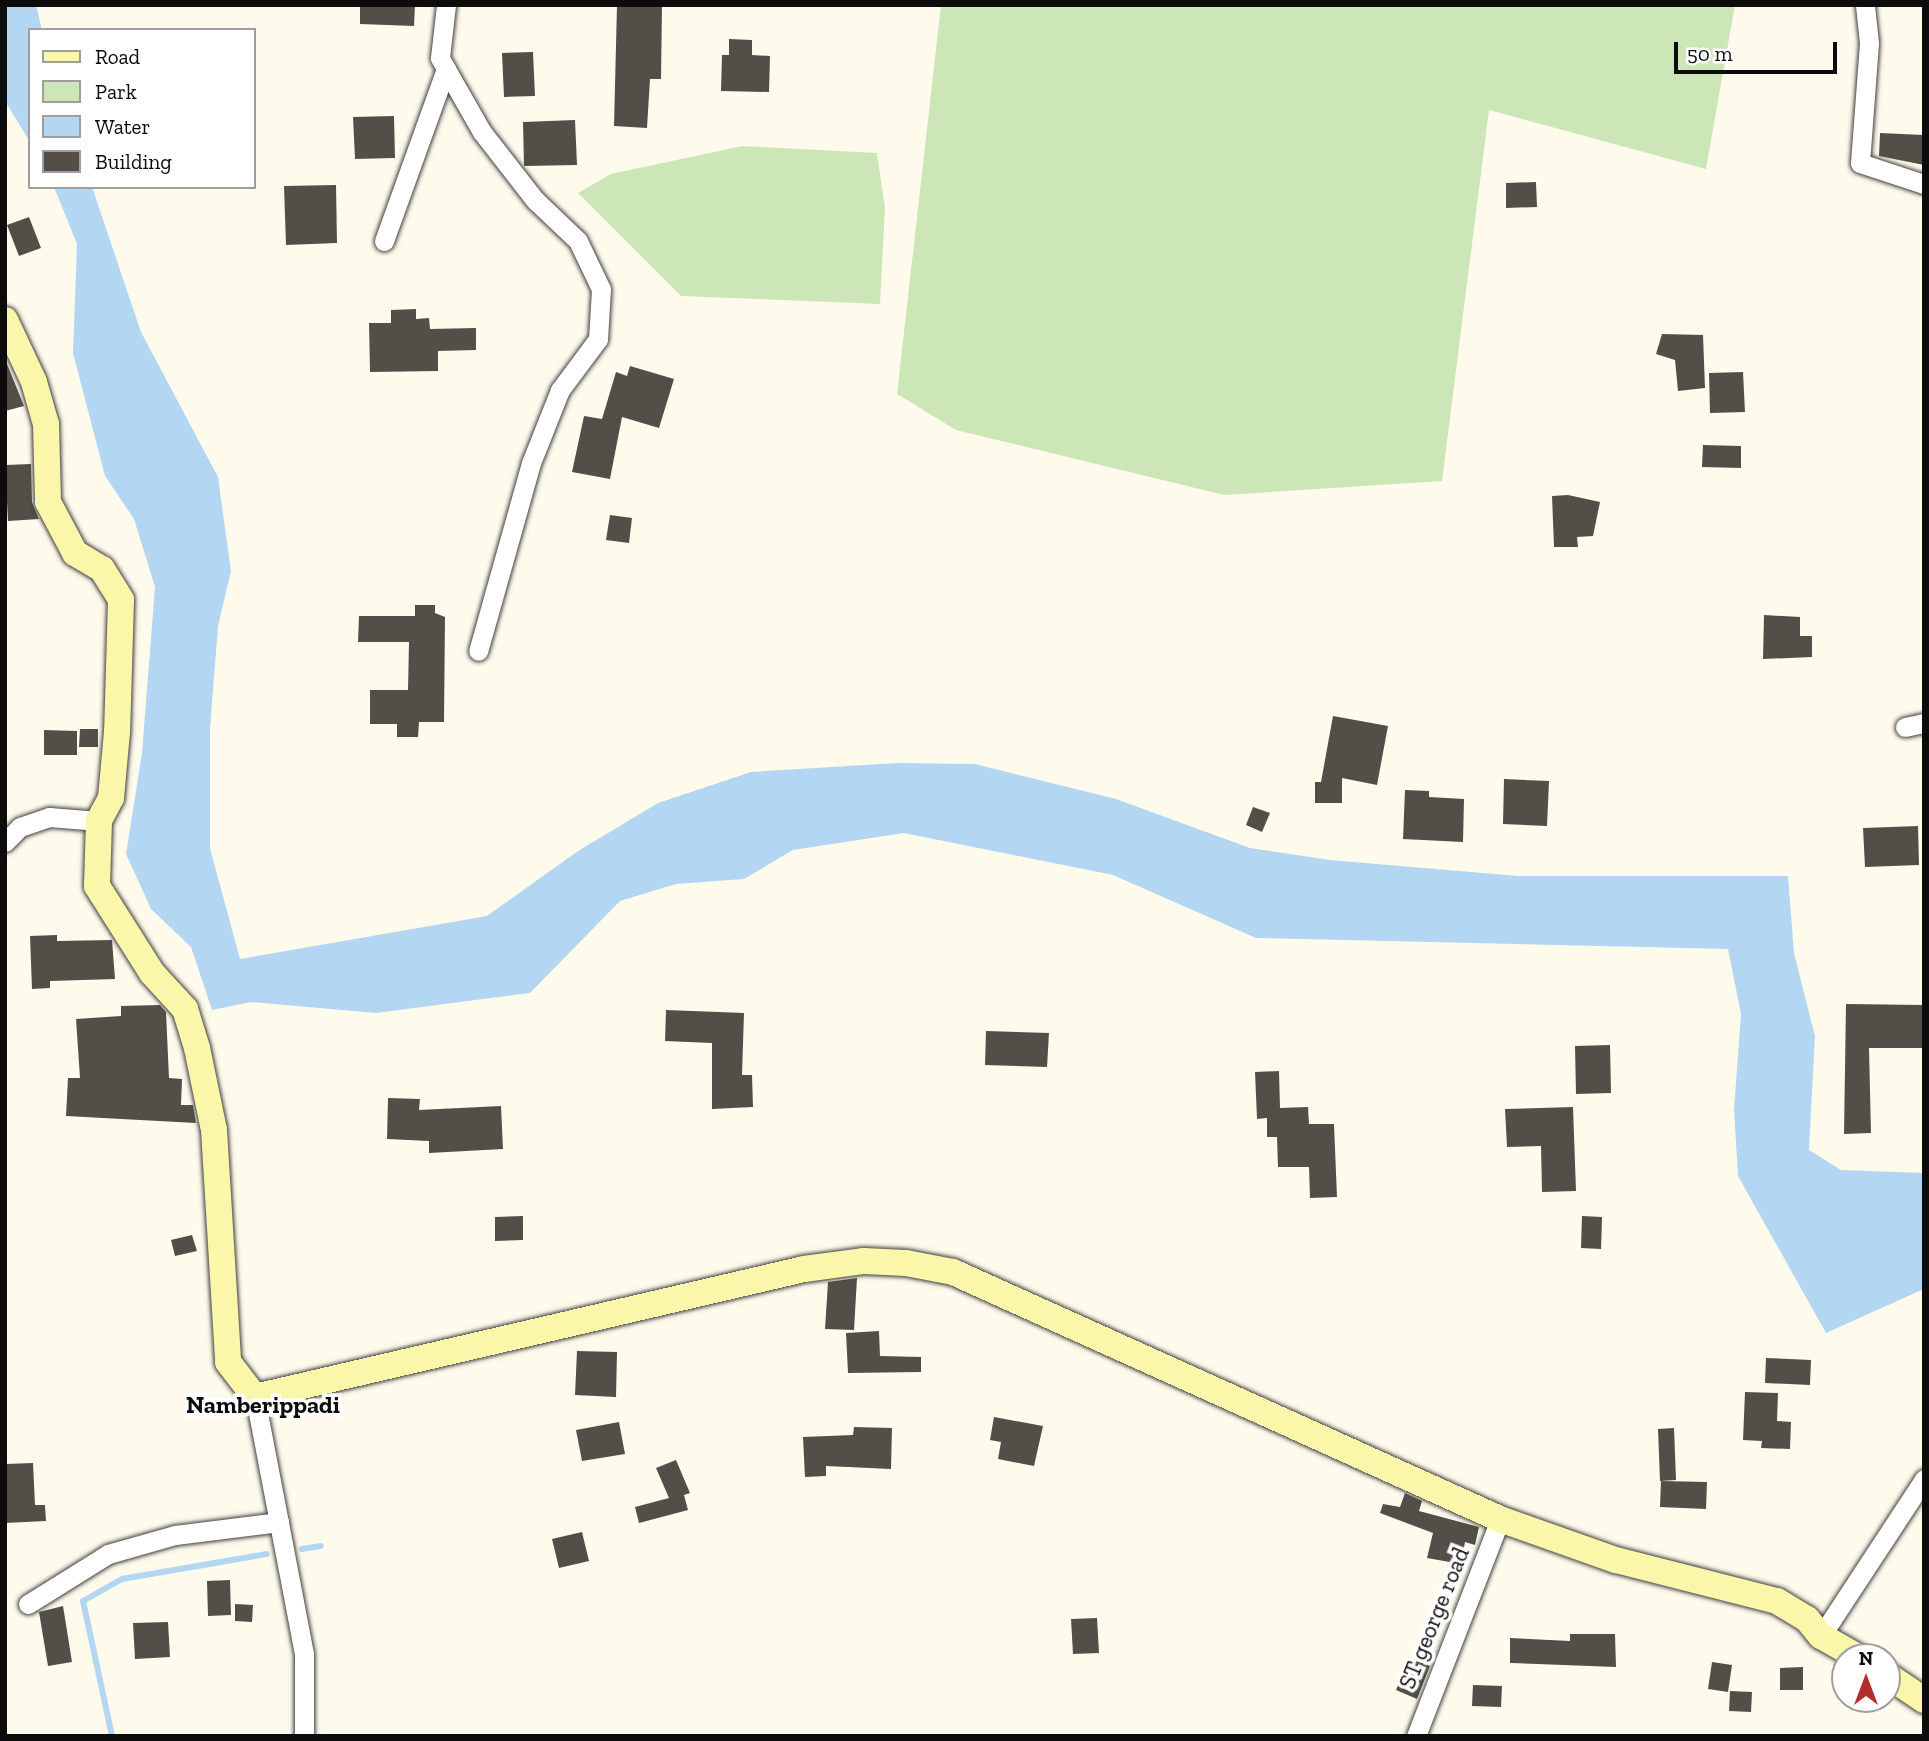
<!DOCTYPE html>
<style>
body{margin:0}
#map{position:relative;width:1929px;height:1741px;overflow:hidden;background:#fefbec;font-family:"Zilla Slab",serif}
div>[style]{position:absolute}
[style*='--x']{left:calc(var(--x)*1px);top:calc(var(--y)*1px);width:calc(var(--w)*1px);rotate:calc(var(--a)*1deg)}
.green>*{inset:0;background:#cde6b8}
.water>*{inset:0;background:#b3d7f2}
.stream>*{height:6px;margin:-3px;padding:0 3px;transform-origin:3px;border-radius:3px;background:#b3d7f2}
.building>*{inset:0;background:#544e49}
.roads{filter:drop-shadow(0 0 2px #3f3f3f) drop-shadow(0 0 2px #3f3f3f)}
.street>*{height:19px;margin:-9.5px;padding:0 9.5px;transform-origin:9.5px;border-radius:9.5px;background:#fff}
.secondary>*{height:26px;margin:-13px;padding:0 13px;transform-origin:13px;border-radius:13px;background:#faf6aa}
span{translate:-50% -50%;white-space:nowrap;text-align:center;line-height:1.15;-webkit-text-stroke:7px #fff;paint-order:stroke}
.street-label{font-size:23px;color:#0c0c0c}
.neighbourhood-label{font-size:24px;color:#0c0c0c;font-weight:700}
.frame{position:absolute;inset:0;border:7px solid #0c0c0c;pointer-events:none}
.legend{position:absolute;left:28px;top:28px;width:228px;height:161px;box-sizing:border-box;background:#fff;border:2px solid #9e9e9e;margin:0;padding:9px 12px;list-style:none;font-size:21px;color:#0c0c0c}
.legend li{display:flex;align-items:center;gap:14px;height:35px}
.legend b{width:35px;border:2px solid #9e9e9e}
.north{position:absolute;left:1831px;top:1643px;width:70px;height:70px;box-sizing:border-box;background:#fff;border:2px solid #9e9e9e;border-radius:50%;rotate:0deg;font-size:19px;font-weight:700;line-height:28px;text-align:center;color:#0c0c0c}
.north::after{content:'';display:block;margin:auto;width:24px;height:32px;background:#b32d2c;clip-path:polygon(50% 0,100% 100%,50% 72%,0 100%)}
.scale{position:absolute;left:1674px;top:42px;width:163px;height:32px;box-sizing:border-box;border:4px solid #0c0c0c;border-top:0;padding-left:9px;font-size:21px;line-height:24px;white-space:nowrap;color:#0c0c0c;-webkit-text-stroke:5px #fff;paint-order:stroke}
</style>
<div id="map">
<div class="green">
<i style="clip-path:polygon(941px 5px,1735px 5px,1706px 169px,1489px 110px,1442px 481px,1224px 495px,956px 430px,897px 394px)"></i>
<i style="clip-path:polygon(742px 146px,877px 153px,885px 208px,880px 304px,681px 296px,578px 193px,611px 174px)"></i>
</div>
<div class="water">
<i style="clip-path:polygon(5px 5px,36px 5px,42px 30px,30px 30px,30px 142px,5px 101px)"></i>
<i style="clip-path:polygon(54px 187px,92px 187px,141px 332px,218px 477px,231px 571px,218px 626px,210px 729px,210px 848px,240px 959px,487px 916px,578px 851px,658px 803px,751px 772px,897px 763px,975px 764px,1116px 799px,1250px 848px,1330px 860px,1518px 876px,1788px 876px,1794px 953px,1815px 1036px,1809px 1150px,1841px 1170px,1924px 1173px,1924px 1289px,1826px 1333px,1738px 1176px,1734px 1110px,1741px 1014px,1728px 949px,1256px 938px,1113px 875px,904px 833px,793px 850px,744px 879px,676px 884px,620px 901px,530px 993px,376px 1013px,251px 1002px,212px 1010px,191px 947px,151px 909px,126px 854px,142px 753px,155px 587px,134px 519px,105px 476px,73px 353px,77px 244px)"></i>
</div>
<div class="stream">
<i style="--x:302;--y:1549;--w:19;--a:-9"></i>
<i style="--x:112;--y:1736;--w:138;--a:-102.1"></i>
<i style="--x:83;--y:1601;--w:45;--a:-29.4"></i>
<i style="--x:122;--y:1579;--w:147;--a:-9.8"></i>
</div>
<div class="building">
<i style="clip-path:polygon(360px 5px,415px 5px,414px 26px,360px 24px)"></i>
<i style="clip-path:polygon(617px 5px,662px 5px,661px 79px,650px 79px,647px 128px,614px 126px)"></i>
<i style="clip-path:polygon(729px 39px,752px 40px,752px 55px,770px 56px,769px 92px,721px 91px,722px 55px,729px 55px)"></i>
<i style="clip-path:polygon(533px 52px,535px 96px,504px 97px,502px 53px)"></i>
<i style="clip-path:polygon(394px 116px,395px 158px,355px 159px,353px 117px)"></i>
<i style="clip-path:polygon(575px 120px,577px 165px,524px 166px,523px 122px)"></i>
<i style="clip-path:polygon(1880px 133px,1924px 135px,1924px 165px,1879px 156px)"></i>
<i style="clip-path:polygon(1536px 182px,1537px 207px,1506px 208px,1506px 183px)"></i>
<i style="clip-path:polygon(336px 185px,337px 243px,286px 245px,284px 186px)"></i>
<i style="clip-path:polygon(29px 217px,41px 248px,19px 256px,7px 225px)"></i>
<i style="clip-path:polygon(416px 309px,416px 319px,429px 318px,430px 329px,476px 328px,476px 350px,438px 351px,438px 371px,370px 372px,369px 323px,391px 323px,391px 310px)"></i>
<i style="clip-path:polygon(1662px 334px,1703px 335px,1705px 388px,1678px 391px,1675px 360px,1656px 354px)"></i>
<i style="clip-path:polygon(5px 359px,24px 406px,5px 411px)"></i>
<i style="clip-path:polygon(630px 366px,674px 379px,659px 428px,622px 417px,610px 479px,572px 472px,584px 416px,602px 419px,616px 372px,627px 376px)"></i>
<i style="clip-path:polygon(1743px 372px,1745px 412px,1710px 413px,1709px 373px)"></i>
<i style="clip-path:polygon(1703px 445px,1741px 446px,1741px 468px,1702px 467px)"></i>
<i style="clip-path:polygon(31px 464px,32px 502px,39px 519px,8px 521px,5px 465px)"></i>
<i style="clip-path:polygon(1568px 495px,1600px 502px,1593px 536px,1577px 537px,1578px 547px,1554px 547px,1552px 496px)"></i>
<i style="clip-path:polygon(610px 515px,632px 518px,629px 543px,606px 540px)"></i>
<i style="clip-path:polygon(415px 605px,435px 605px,435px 613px,445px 617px,444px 722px,419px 722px,418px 737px,397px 737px,397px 724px,370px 724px,370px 690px,408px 690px,409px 642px,358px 642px,359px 616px,415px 616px)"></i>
<i style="clip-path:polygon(1764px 615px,1800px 617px,1800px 636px,1812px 636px,1812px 657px,1763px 659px)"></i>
<i style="clip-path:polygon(1333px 716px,1388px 726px,1377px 785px,1342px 778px,1342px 803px,1315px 803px,1315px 782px,1321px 782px)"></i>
<i style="clip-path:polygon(80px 729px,98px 729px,98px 747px,79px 747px)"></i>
<i style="clip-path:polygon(44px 730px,77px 731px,77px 755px,44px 755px)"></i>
<i style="clip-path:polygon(1504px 779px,1549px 781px,1547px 826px,1503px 824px)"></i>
<i style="clip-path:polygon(1405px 790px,1429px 791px,1429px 797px,1464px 799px,1463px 842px,1403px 839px)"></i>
<i style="clip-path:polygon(1253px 807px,1270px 813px,1262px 832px,1246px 825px)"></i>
<i style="clip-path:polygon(1918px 826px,1919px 865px,1865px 867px,1863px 828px)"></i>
<i style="clip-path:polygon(57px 935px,57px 941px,112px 940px,115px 979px,50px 981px,50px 988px,32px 989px,30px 936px)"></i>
<i style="clip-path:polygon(1846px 1004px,1924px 1005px,1924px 1048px,1869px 1048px,1871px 1133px,1844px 1134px)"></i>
<i style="clip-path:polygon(160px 1005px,166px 1012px,169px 1078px,182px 1079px,181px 1105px,193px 1105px,196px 1123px,66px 1116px,68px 1078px,80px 1078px,76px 1019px,121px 1016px,121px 1006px)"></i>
<i style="clip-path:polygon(666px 1010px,744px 1013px,742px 1075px,752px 1075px,753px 1107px,712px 1109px,712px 1043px,665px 1041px)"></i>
<i style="clip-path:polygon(986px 1031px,1049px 1033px,1047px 1067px,985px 1065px)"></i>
<i style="clip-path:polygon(1610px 1045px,1611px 1093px,1576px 1094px,1575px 1046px)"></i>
<i style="clip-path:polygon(1279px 1071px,1280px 1108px,1308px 1107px,1309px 1124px,1334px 1124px,1337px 1197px,1310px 1198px,1309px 1167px,1278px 1167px,1277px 1137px,1267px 1137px,1267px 1118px,1257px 1119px,1255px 1072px)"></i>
<i style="clip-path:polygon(388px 1098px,420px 1099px,419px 1110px,501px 1106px,503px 1149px,429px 1153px,429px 1141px,387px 1139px)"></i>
<i style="clip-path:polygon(1573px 1107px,1576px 1191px,1542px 1192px,1541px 1146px,1507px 1147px,1505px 1109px)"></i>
<i style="clip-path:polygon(523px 1216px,523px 1240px,495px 1241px,495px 1217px)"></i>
<i style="clip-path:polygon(1582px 1216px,1602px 1217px,1601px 1249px,1581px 1248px)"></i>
<i style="clip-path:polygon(192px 1235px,197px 1251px,175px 1256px,171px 1240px)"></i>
<i style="clip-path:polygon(857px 1278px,854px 1330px,825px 1329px,828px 1282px)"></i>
<i style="clip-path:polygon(879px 1331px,880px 1356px,921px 1357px,921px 1372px,848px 1373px,846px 1333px)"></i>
<i style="clip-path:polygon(577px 1351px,617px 1352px,616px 1397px,575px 1395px)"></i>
<i style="clip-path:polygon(1766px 1358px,1811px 1360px,1810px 1385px,1765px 1383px)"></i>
<i style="clip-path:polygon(1745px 1392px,1778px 1393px,1777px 1421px,1791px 1422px,1790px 1449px,1761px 1448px,1762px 1441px,1743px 1440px)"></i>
<i style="clip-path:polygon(994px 1417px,1043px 1426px,1034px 1466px,998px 1459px,1001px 1442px,990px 1440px)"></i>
<i style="clip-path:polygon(619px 1422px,625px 1454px,582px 1461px,576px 1430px)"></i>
<i style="clip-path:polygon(854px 1427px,892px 1428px,891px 1469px,826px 1466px,826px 1476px,805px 1477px,803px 1437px,853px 1435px)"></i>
<i style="clip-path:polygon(1674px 1428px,1676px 1480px,1660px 1481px,1658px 1429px)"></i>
<i style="clip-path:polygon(676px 1460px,690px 1493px,684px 1495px,688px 1510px,639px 1523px,635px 1507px,669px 1498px,656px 1468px)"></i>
<i style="clip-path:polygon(33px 1463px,35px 1505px,45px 1505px,46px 1521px,5px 1523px,5px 1464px)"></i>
<i style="clip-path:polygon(1661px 1481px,1707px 1482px,1706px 1509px,1660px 1507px)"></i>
<i style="clip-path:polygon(1405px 1493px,1422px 1501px,1419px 1511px,1479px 1527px,1475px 1545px,1465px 1542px,1461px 1564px,1427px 1558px,1433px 1533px,1380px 1513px,1383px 1504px,1400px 1507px)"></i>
<i style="clip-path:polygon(582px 1532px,589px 1561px,559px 1568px,552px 1539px)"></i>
<i style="clip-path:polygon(230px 1580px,231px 1615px,208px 1616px,207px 1581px)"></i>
<i style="clip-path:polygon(235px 1604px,253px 1605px,252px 1622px,235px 1621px)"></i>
<i style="clip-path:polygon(63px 1606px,72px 1662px,48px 1666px,39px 1612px)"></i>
<i style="clip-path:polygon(1097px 1618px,1099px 1653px,1073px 1654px,1071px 1619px)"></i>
<i style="clip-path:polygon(168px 1622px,170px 1657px,135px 1659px,133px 1623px)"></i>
<i style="clip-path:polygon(1570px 1634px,1615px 1634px,1616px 1667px,1510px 1663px,1510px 1638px,1570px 1641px)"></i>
<i style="clip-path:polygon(1409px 1658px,1430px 1666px,1417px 1699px,1396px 1690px)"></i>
<i style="clip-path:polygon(1712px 1662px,1732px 1665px,1728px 1692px,1708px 1689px)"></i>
<i style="clip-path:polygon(1803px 1667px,1803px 1690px,1780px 1690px,1780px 1668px)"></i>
<i style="clip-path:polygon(1473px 1685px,1502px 1686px,1501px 1707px,1472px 1706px)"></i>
<i style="clip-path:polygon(1730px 1691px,1752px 1692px,1751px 1712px,1729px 1711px)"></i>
</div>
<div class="roads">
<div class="street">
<i style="--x:446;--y:5;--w:53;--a:96.5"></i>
<i style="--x:440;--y:58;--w:13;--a:61"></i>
<i style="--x:446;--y:69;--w:73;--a:60.3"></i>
<i style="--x:482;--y:132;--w:86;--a:52.1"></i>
<i style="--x:535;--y:200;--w:59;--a:43.6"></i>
<i style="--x:578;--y:241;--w:53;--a:64.4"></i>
<i style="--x:601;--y:289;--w:50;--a:93.4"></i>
<i style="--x:598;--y:339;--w:64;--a:126.7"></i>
<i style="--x:560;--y:390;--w:79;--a:111.7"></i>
<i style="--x:531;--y:463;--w:195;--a:105.7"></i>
<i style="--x:1865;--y:5;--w:38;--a:84"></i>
<i style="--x:1869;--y:43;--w:120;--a:94.3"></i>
<i style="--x:1860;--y:163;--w:67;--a:18.2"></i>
<i style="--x:384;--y:241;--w:183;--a:-70.2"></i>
<i style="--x:1905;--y:727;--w:19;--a:-12"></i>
<i style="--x:5;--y:842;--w:21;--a:-45"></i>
<i style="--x:20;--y:827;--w:31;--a:-19"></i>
<i style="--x:49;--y:817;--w:50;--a:4.6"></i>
<i style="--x:255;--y:1397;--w:262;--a:79.2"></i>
<i style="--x:304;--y:1654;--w:82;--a:90"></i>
<i style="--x:28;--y:1604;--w:94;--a:-32"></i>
<i style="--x:108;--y:1554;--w:70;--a:-15.8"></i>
<i style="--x:175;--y:1535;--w:105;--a:-7.1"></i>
<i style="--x:1821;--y:1636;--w:188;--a:-56.7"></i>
<i style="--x:1416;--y:1736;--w:233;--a:-68.8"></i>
</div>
<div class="secondary">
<i style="--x:5;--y:320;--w:68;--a:64.9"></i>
<i style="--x:34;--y:382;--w:44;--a:74.1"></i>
<i style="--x:46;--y:424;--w:78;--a:88.5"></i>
<i style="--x:48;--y:502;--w:58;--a:62.1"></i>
<i style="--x:75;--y:553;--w:31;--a:31"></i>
<i style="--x:102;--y:569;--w:36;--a:58"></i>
<i style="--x:121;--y:600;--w:132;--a:91.7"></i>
<i style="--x:117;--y:732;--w:66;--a:95.2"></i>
<i style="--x:111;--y:798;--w:26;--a:118"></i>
<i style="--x:99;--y:821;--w:65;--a:91.8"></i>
<i style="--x:97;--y:886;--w:103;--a:57.7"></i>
<i style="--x:152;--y:973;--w:49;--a:47.5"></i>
<i style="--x:185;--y:1009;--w:41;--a:72.9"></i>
<i style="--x:197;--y:1048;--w:84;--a:78.3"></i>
<i style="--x:214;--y:1130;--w:232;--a:86.5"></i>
<i style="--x:228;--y:1362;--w:44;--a:52.4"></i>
<i style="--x:255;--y:1397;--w:564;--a:-13.12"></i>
<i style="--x:804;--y:1269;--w:61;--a:-7.6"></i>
<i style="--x:864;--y:1261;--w:42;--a:2.7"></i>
<i style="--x:906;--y:1263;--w:48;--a:10.8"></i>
<i style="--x:953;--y:1272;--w:600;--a:24.3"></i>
<i style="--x:1500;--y:1519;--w:123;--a:19.5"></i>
<i style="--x:1616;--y:1560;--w:166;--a:14.3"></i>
<i style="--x:1777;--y:1601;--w:35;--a:31"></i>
<i style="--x:1807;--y:1619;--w:22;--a:51"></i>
<i style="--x:1821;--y:1636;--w:43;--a:29.6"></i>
<i style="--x:1887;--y:1675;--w:45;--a:34"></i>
</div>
</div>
<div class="street-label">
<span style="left:1434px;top:1618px;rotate:-68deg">ST george road</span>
</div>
<div class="neighbourhood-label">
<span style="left:263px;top:1405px">Namberippadi</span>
</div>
<div class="frame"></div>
<ul class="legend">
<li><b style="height:9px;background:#faf6aa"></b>Road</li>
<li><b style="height:19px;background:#cde6b8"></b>Park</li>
<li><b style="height:19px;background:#b3d7f2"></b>Water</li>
<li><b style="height:19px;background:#544e49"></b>Building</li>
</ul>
<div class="north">N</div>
<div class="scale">50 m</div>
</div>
